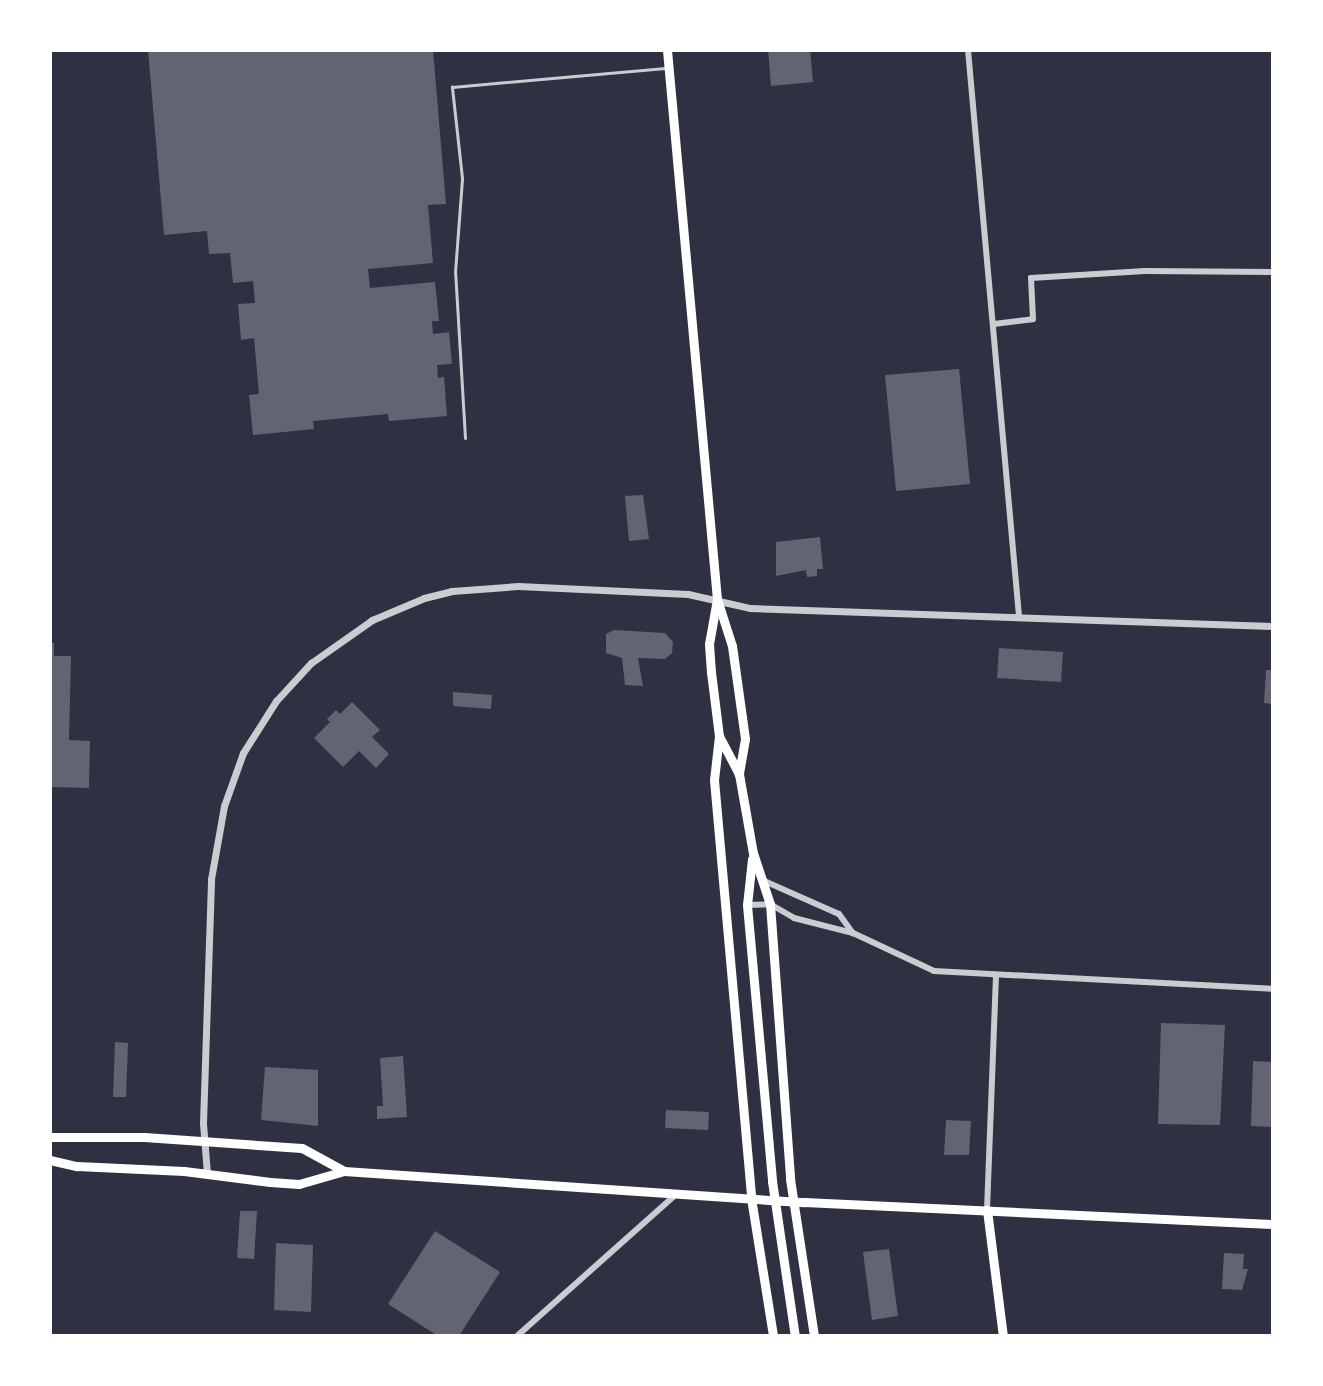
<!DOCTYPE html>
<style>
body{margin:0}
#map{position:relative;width:1323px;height:1386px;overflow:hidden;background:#2d3142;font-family:Ubuntu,sans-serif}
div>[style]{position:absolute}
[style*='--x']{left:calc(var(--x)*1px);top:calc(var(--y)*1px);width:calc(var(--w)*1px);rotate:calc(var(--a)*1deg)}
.building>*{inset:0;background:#626471}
.service>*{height:3px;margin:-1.5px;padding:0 1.5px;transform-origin:1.5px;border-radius:1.5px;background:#caccd0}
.minor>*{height:6px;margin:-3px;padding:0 3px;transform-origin:3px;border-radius:3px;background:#caccd0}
.tertiary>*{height:7px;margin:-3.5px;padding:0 3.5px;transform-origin:3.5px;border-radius:3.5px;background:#caccd0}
.primary>*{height:9px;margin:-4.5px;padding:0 4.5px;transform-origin:4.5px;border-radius:4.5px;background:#fff}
span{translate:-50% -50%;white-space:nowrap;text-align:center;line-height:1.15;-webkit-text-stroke:6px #fff;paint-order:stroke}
.frame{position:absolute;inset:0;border:52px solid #fff;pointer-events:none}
</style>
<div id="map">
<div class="building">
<i style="clip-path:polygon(148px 50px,433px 50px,446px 204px,428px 205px,433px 263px,368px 269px,370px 288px,435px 282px,439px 321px,432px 321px,433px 334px,449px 332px,452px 364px,437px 365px,438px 378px,444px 377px,447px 416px,389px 421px,388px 414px,313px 421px,314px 429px,253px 435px,249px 395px,259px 394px,254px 338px,241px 340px,238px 304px,255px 303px,253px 281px,233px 283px,230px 253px,209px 254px,207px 231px,164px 235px)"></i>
<i style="clip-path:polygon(768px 50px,810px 50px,813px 82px,771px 86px)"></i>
<i style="clip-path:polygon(959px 369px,970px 484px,896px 491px,885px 375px)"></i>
<i style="clip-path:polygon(643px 495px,649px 539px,629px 541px,625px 496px)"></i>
<i style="clip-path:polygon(820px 537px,823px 569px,817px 569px,817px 576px,807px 577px,806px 570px,776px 576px,776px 542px)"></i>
<i style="clip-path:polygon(614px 630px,665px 633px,673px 642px,672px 653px,665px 659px,638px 658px,643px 686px,625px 685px,622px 658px,606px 653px,606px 634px)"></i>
<i style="clip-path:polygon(50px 643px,54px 643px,54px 656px,71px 656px,69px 740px,90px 741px,89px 788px,50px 787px)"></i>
<i style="clip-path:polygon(999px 648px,1063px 652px,1061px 682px,997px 678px)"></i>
<i style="clip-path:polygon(1266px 670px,1273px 670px,1273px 704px,1264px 703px)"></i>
<i style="clip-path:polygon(453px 692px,492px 695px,491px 709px,453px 706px)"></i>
<i style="clip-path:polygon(352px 702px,380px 730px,372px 737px,389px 754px,376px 768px,359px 751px,343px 767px,314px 738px,330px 722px,327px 719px,336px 710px,340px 714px)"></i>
<i style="clip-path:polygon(1161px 1023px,1225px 1025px,1220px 1125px,1158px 1124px)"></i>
<i style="clip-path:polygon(115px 1042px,128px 1043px,126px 1097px,113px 1097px)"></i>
<i style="clip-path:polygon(403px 1056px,407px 1117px,377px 1119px,377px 1106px,383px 1106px,380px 1058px)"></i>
<i style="clip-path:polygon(1253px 1061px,1273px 1062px,1273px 1127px,1251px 1126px)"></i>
<i style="clip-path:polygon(265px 1067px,318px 1070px,318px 1126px,261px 1120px)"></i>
<i style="clip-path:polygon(666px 1110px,709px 1112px,708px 1130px,665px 1128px)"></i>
<i style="clip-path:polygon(946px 1120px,971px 1121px,969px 1155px,944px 1155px)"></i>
<i style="clip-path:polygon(240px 1211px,257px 1211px,254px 1259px,237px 1258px)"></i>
<i style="clip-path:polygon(435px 1231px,500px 1272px,459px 1336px,438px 1336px,388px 1304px)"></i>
<i style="clip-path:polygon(276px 1243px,313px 1245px,311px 1312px,274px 1310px)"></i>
<i style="clip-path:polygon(889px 1249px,898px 1316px,872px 1320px,863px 1252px)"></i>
<i style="clip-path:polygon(1224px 1253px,1244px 1254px,1243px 1269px,1248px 1269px,1242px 1290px,1222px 1289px)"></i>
</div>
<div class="service">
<i style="--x:465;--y:438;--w:166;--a:-93.4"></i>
<i style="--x:455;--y:272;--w:94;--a:-85.7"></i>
<i style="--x:462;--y:178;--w:92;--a:-96.3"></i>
<i style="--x:452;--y:87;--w:214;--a:-5.1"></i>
</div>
<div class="minor">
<i style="--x:968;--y:50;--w:568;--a:84.85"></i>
<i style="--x:994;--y:324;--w:39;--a:-7"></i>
<i style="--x:1033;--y:319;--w:41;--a:-92.8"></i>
<i style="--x:1031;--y:278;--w:114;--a:-3.5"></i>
<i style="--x:1145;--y:271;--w:128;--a:0.4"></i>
<i style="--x:762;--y:880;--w:84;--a:23.8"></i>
<i style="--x:839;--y:914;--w:24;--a:54"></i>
<i style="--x:747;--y:905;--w:23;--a:-2"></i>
<i style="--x:770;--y:904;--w:28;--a:30"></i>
<i style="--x:794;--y:918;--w:61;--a:14.3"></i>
<i style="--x:853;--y:933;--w:89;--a:25.1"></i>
<i style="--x:934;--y:971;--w:339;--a:3"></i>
<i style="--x:987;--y:1210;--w:235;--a:-87.8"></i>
<i style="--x:517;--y:1336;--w:212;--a:-41.7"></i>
</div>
<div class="tertiary">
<i style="--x:207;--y:1174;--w:51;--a:-94.5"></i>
<i style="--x:203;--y:1123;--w:244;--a:-88.1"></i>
<i style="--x:211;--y:879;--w:74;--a:-79.9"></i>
<i style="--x:224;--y:806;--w:56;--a:-70.3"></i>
<i style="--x:243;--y:753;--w:62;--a:-57.6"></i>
<i style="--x:276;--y:701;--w:52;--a:-47.4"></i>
<i style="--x:311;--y:663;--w:75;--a:-35.2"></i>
<i style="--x:372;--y:620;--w:56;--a:-22.9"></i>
<i style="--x:424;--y:598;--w:29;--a:-14"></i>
<i style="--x:452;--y:591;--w:66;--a:-4.3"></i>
<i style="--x:518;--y:586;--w:170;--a:2.7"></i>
<i style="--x:688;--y:594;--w:64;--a:12.7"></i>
<i style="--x:750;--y:608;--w:523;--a:1.97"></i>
</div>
<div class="primary">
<i style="--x:667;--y:50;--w:551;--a:84.8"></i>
<i style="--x:717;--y:599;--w:46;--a:100.1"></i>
<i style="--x:709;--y:644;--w:28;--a:86"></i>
<i style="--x:711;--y:672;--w:64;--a:82.9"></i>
<i style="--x:719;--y:736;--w:43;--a:62.2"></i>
<i style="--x:717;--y:599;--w:49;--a:72.3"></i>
<i style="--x:732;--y:646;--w:94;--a:82"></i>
<i style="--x:745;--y:739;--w:36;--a:100"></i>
<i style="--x:739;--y:774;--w:80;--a:80"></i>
<i style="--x:753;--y:853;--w:54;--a:71.6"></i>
<i style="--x:770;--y:904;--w:276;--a:85.8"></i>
<i style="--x:790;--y:1179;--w:159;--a:81.3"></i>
<i style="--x:719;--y:736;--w:44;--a:96.5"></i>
<i style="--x:714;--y:780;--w:420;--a:84.9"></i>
<i style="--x:751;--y:1198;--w:140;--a:80.9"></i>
<i style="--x:752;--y:859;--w:46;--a:96.2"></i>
<i style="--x:747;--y:905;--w:277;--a:84.8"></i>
<i style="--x:772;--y:1181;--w:157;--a:81.6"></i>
<i style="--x:50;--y:1137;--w:94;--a:0"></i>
<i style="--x:144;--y:1137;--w:158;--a:4"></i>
<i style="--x:302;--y:1148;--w:48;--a:28.7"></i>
<i style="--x:50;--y:1160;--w:28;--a:13"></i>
<i style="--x:77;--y:1166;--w:107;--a:2.7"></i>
<i style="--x:184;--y:1171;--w:87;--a:7.3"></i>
<i style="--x:270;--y:1182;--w:29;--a:4"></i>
<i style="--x:299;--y:1184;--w:47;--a:-16.1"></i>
<i style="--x:344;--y:1171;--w:461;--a:3.9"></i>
<i style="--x:804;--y:1202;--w:470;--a:2.7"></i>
<i style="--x:987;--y:1210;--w:127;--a:82.8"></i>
</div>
<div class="frame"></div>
</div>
